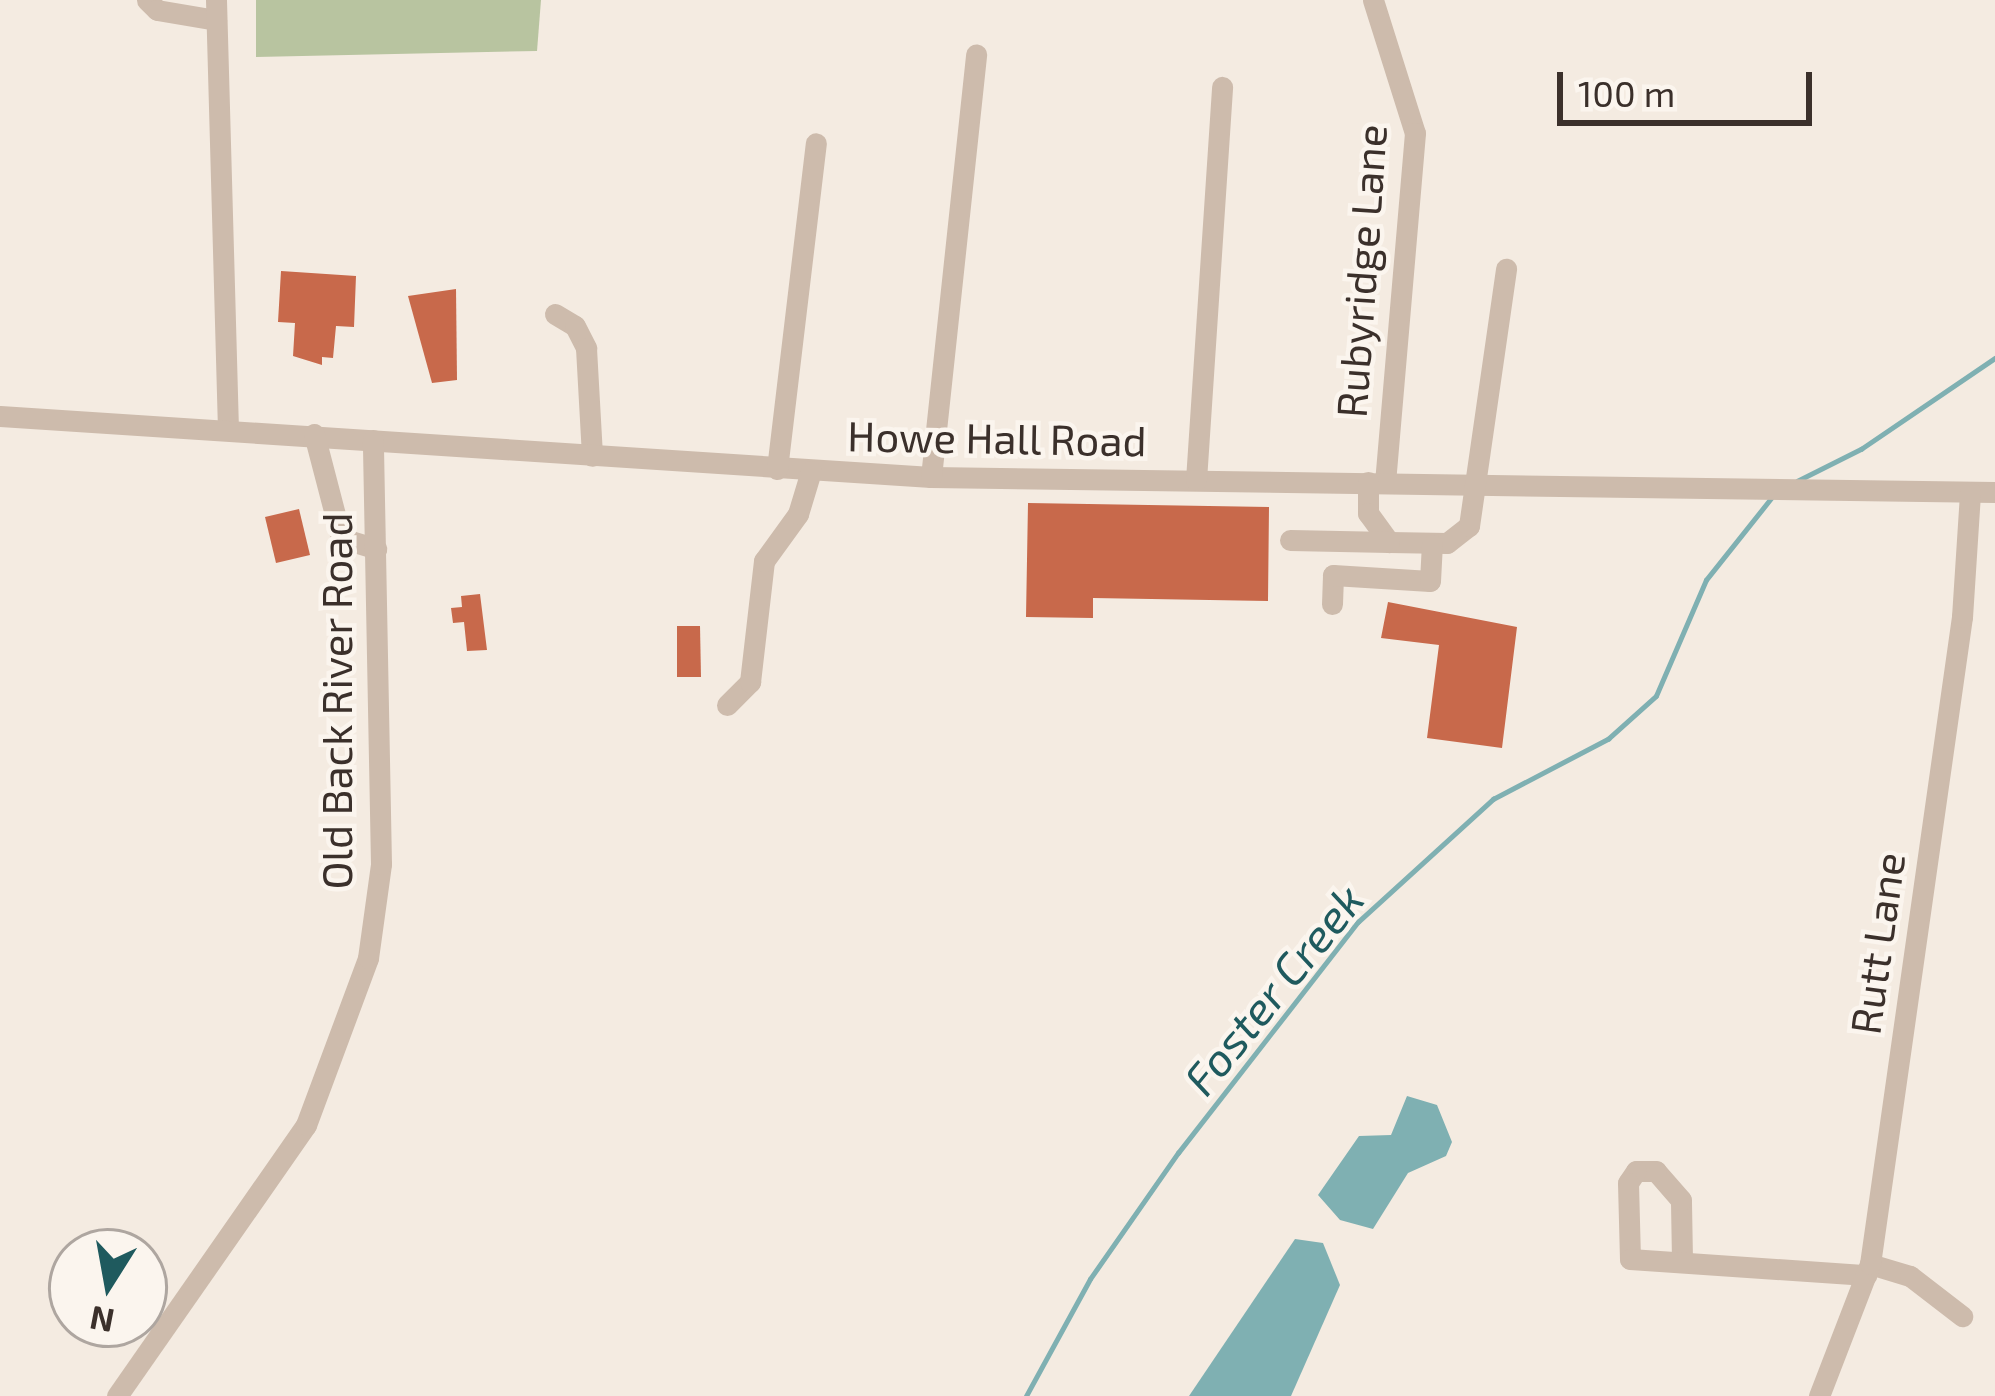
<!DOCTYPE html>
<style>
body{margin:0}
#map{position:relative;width:1995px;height:1396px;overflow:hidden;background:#f4ebe1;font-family:"Exo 2",sans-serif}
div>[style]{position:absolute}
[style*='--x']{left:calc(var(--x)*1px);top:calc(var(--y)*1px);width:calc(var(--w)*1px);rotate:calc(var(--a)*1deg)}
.green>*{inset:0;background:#b8c4a0}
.water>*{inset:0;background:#7fb0b2}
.stream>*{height:4.5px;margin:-2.25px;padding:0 2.25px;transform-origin:2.25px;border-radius:2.25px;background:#7fb0b2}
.building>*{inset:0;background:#c8694b}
.minor>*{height:21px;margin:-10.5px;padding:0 10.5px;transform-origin:10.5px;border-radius:10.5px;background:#cdbbac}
span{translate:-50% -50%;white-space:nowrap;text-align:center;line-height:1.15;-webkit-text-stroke:9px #fbf5ee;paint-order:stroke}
.street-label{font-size:42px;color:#3b302b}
.water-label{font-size:45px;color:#1f5a5e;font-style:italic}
.north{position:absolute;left:48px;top:1228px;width:120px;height:120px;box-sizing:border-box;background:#fbf5ee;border:3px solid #aea6a0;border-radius:50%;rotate:191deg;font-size:33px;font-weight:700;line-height:48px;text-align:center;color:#3b302b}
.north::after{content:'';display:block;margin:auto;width:42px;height:54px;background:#1f5a5e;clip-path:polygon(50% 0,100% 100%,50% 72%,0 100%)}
.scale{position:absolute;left:1557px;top:72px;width:255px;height:54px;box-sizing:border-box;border:6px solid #3b302b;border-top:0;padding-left:15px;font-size:36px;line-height:42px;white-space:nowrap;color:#3b302b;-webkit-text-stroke:9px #fbf5ee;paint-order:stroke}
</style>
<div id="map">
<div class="green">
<i style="clip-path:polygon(256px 0,541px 0,537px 51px,256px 57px)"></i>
</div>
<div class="water">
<i style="clip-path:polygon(1407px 1096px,1437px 1105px,1452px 1142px,1446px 1156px,1408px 1173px,1373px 1229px,1340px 1220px,1318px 1195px,1359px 1136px,1391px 1135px)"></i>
<i style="clip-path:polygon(1295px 1239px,1323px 1243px,1340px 1285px,1291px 1396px,1189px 1396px)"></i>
</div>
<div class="stream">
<i style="--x:1797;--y:481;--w:72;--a:-26.6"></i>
<i style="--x:1861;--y:449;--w:162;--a:-34.2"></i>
<i style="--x:1026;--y:1396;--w:133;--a:-61.3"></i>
<i style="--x:1090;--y:1279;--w:154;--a:-55.1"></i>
<i style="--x:1178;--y:1153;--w:293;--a:-52.1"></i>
<i style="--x:1358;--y:922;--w:183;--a:-42.3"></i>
<i style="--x:1493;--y:799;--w:130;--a:-27.6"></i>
<i style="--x:1608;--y:739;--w:64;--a:-41.9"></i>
<i style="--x:1656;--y:696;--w:126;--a:-66.7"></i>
<i style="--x:1706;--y:580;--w:106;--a:-51.5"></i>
</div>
<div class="building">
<i style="clip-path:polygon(281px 271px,356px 276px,354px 327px,336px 326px,333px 358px,322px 357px,322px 365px,293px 356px,295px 323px,278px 322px)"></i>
<i style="clip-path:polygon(456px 289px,457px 380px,432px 383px,408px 296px)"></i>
<i style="clip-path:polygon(1028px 503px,1269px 507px,1268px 601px,1093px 598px,1093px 618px,1026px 617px)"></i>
<i style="clip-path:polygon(299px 509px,310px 555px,276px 563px,265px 517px)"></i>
<i style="clip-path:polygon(480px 594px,487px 650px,467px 651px,464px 622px,453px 623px,451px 608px,462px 607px,461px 596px)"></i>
<i style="clip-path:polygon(1388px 602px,1517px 627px,1502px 748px,1427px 738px,1439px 645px,1381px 638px)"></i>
<i style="clip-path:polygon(677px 626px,700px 626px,701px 677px,677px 677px)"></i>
</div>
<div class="minor">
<i style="--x:147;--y:0;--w:14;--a:45"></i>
<i style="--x:157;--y:10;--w:60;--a:9.6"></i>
<i style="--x:216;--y:0;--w:427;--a:88.4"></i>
<i style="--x:1373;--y:0;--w:139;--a:72.5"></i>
<i style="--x:1415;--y:133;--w:350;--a:94.9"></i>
<i style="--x:555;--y:314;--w:23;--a:31"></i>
<i style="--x:575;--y:326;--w:25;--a:63"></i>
<i style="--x:586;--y:348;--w:108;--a:86.8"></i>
<i style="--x:0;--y:416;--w:933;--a:3.75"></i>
<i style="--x:931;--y:477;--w:1064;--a:0.81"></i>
<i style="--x:314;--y:434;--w:107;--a:75.4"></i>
<i style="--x:341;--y:538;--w:37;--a:17"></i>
<i style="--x:777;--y:469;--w:328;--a:-83.2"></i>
<i style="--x:931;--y:477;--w:425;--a:-83.9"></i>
<i style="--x:1196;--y:480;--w:394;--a:-86.2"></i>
<i style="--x:1368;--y:482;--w:31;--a:90"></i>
<i style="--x:1368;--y:513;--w:36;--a:54"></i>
<i style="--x:1389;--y:542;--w:58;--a:1"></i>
<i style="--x:1447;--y:543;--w:28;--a:-38"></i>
<i style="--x:1469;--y:526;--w:260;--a:-81.8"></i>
<i style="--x:1290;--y:540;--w:99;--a:1.2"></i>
<i style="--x:1332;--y:604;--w:29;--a:-88"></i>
<i style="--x:1333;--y:575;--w:97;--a:3.5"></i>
<i style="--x:1430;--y:581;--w:36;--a:-87"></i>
<i style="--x:727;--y:705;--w:33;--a:-45"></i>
<i style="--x:750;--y:682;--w:122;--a:-83.4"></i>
<i style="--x:764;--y:561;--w:58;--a:-54.1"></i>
<i style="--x:798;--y:514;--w:45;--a:-73.2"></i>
<i style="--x:1682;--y:1260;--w:60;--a:-91"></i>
<i style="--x:1681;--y:1200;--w:38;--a:-131"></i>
<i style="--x:1656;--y:1171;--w:20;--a:180"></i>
<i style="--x:1636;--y:1171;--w:14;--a:124"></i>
<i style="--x:1628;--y:1183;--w:76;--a:88.5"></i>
<i style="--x:1630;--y:1259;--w:237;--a:3.9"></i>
<i style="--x:1870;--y:1264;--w:42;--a:16.7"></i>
<i style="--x:1910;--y:1276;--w:66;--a:37.6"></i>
<i style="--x:117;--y:1396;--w:330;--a:-55.1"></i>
<i style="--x:306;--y:1125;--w:178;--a:-69.6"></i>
<i style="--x:368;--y:958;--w:95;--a:-82.1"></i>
<i style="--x:381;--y:864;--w:424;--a:-91.1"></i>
<i style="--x:1819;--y:1396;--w:142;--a:-68.9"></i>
<i style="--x:1870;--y:1264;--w:654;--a:-81.91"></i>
<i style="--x:1962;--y:617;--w:125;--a:-86.3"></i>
</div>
<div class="street-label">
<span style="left:1360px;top:271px;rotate:-86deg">Rubyridge Lane</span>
<span style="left:997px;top:437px;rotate:1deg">Howe Hall Road</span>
<span style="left:335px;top:701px;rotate:-90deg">Old Back River Road</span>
<span style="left:1876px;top:943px;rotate:-82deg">Rutt Lane</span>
</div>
<div class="water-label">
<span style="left:1273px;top:989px;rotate:-51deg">Foster Creek</span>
</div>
<div class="north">N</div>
<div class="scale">100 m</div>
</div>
